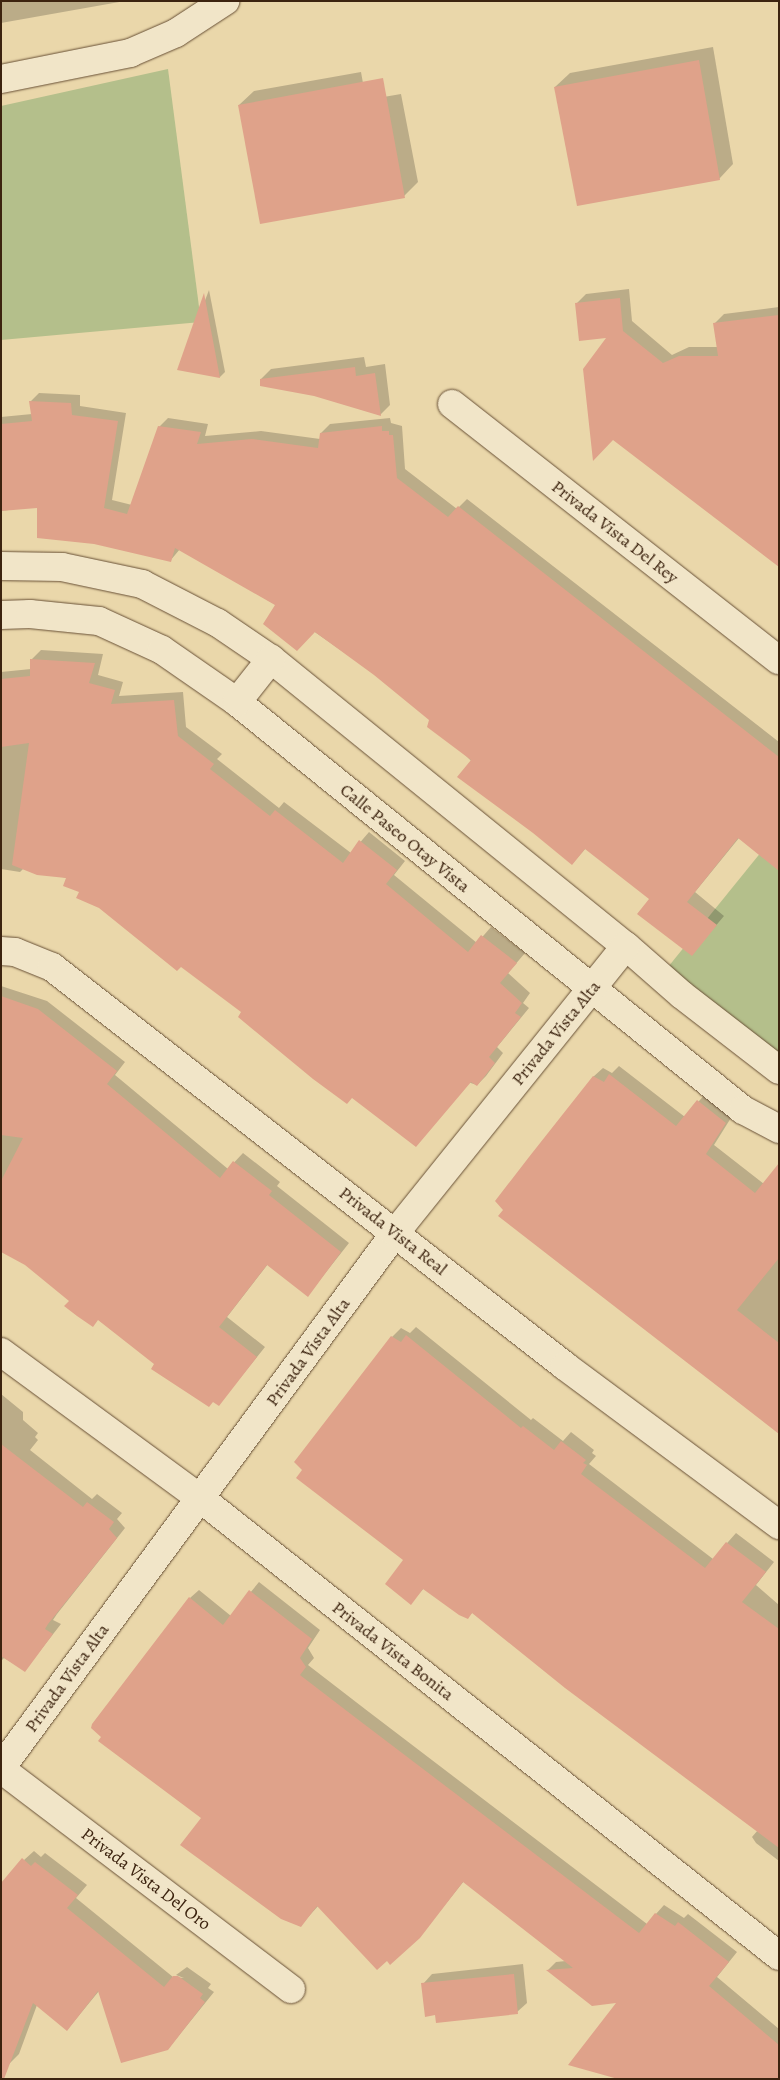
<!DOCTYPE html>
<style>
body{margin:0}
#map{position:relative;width:780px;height:2080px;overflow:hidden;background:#ead7aa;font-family:Alegreya,serif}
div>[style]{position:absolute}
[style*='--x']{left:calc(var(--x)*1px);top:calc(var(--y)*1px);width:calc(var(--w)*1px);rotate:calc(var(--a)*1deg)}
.green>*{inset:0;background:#b4bf8b}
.shadow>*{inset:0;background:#0003}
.building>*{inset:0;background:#dfa28a}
.roads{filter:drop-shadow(0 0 1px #685036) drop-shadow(0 0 1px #685036)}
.minor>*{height:28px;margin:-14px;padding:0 14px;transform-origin:14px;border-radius:14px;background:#f1e5c8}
span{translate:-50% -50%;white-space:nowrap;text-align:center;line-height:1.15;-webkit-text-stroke:4px #f1e5c8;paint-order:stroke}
.street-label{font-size:18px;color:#3c230f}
.frame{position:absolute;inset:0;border:2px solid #3c230f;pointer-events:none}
</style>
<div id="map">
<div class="green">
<i style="clip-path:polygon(168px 69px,201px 322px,1px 340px,1px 106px)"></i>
<i style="clip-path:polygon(779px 830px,779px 1070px,664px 972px)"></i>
</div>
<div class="shadow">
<i style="clip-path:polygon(1px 1px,125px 1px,1px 23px)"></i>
<i style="clip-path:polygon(713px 47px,733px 164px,719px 179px,555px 87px,570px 73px)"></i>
<i style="clip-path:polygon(361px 72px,366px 100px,401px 94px,418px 182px,404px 196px,239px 105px,254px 91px)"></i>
<i style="clip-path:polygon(629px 289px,632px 321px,672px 355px,689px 347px,718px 347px,715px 323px,724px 314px,779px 307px,779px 565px,609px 337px,576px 304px,586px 294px)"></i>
<i style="clip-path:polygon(209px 290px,225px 372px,220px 377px,179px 369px)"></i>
<i style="clip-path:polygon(364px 357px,366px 367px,385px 364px,390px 405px,380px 415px,261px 379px,271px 369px)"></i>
<i style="clip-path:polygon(39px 393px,80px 395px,80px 406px,126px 413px,112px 500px,132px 505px,159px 427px,168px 418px,208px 424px,205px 436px,261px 431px,320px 439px,321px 433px,330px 424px,390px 418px,391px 423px,402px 426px,405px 469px,457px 509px,467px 499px,779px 742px,779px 848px,739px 838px,695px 892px,724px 916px,692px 954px,651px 899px,586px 848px,572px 864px,430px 719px,375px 674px,276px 605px,180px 549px,170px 561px,38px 506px,1px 511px,1px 417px,32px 414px,30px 402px)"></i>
<i style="clip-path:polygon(41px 650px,103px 654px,98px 675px,123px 682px,119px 696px,183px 692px,186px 727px,222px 754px,217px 759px,279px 808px,284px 802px,351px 853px,369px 832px,405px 861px,394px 875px,477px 943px,491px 927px,525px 953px,508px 973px,530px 993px,523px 1003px,529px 1008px,497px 1047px,503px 1053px,486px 1076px,477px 1085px,243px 1011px,80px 891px,67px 878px,23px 869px,20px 872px,1px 869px,1px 672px,31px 669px,32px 659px)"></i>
<i style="clip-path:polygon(1px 986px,47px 1001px,125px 1062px,115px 1075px,228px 1169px,243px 1153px,280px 1182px,277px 1186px,349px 1243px,308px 1295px,268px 1264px,227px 1317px,265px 1347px,219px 1404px,156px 1364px,26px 1264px,1px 1251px)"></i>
<i style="clip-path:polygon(619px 1066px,685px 1117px,707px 1092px,734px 1113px,714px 1145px,764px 1184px,779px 1169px,779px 1432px,593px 1077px,603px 1068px,612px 1073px)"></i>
<i style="clip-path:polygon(416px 1327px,531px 1420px,533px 1418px,563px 1441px,571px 1432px,594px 1450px,592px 1453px,596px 1456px,589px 1464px,713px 1559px,736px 1533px,774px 1562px,756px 1585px,779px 1605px,779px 1861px,756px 1843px,752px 1837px,758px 1830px,473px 1612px,467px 1618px,424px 1588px,411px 1603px,405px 1559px,392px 1337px,401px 1328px,410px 1333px)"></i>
<i style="clip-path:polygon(1px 1394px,23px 1412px,23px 1420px,38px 1433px,35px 1437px,38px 1440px,30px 1450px,92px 1499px,97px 1494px,122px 1513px,117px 1519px,125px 1528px,57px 1614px,53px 1620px,61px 1624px,25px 1670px,4px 1658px,1px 1661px)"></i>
<i style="clip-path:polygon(259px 1582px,320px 1630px,308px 1648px,314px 1658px,308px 1665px,365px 1709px,647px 1924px,664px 1905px,684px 1918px,688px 1914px,737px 1952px,717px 1977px,779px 2029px,779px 2079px,548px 1970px,556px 1962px,566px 1961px,464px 1881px,419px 1937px,319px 1905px,301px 1925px,202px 1818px,190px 1598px,199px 1590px,231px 1616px)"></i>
<i style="clip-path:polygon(34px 1851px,41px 1857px,45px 1853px,87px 1885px,76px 1898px,173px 1977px,184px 1978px,176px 1975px,187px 1967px,211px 1984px,208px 1988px,214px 1992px,168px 2049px,99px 1991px,67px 2030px,37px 2005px,19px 2054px,9px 2064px,24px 1860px)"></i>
<i style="clip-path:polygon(523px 1964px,527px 2003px,517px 2012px,436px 2014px,423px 1984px,432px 1974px)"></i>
</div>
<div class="building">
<i style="clip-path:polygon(699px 60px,720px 180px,577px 206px,554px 87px)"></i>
<i style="clip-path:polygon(383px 78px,405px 198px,260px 224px,238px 105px)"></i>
<i style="clip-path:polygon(204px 293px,220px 378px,177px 370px)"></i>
<i style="clip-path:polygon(620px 298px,623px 331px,663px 363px,679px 356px,718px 356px,713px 323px,779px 315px,779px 567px,613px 440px,593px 461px,583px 369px,606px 338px,579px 341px,575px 303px)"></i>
<i style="clip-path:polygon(355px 367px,356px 376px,375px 373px,381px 416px,314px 396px,260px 386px,260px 379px)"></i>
<i style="clip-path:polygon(29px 401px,71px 403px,72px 415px,118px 421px,104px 508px,127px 514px,158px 426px,201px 432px,197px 444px,252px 439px,318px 448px,320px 433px,382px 426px,382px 431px,389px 431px,389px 435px,393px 435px,397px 478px,448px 517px,458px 506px,779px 757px,779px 871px,738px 838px,687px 902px,717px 925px,692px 956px,637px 914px,649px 899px,585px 849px,572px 865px,533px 833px,457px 777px,471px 760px,427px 727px,429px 720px,374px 675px,315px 632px,297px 651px,263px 624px,275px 605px,175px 548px,171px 562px,94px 544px,37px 538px,37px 508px,1px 511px,1px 424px,32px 421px)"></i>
<i style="clip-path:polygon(30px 659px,95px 663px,89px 683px,115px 690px,111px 704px,174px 700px,178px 736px,214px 764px,210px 769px,270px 816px,275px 810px,343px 863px,359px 840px,397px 870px,386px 884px,468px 952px,481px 935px,517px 963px,500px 983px,522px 1003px,515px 1013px,521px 1017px,489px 1057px,495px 1063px,477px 1086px,471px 1082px,416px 1147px,352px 1098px,347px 1104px,313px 1079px,238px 1017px,241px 1012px,181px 967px,177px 971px,99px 908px,76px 898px,79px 892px,63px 886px,66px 878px,37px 875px,12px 865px,29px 743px,1px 747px,1px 679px,30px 676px)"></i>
<i style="clip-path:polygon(1px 996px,38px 1009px,117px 1071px,107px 1084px,220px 1178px,233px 1161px,272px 1191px,269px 1195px,341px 1252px,308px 1297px,267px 1265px,219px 1327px,257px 1357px,219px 1406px,213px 1402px,209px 1407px,151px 1369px,154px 1364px,98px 1320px,93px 1327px,77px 1316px,64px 1306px,69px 1301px,25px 1265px,1px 1252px,1px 1181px,23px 1138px,1px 1135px)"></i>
<i style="clip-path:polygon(609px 1074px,676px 1126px,697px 1100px,726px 1123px,706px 1154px,755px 1193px,779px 1163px,779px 1258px,737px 1310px,779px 1343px,779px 1434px,498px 1216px,503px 1210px,495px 1201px,529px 1157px,593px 1076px,604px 1082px)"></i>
<i style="clip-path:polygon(406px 1335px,521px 1428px,523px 1426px,554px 1450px,561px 1441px,586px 1460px,583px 1463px,587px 1465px,581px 1474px,705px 1568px,726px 1542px,766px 1572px,742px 1602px,779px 1629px,779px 1848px,565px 1688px,472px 1613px,468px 1619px,459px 1615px,423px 1589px,411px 1605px,385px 1584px,403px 1560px,296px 1478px,302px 1470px,294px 1462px,391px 1336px,401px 1342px)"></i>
<i style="clip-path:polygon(1px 1444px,83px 1507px,87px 1502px,114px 1522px,109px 1529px,117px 1538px,48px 1624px,45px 1629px,53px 1634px,25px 1672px,1px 1656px)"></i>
<i style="clip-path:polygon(249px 1590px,312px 1639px,300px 1658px,306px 1667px,300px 1675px,356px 1718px,639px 1933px,655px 1913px,675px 1926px,678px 1922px,729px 1962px,709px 1986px,779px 2045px,779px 2079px,618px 2079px,568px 2065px,616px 2003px,592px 2006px,546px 1970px,573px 1968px,463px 1882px,420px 1938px,390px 1965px,387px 1961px,377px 1970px,317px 1906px,301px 1927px,281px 1919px,180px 1845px,201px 1818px,98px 1741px,101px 1737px,91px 1728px,92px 1724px,189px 1597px,223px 1625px)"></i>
<i style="clip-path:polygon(22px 1858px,31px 1866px,35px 1862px,78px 1895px,67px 1908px,164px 1987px,173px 1976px,178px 1976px,203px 1994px,200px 1998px,205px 2002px,168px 2050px,121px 2063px,98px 1991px,67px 2031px,33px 2003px,4px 2079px,1px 2078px,1px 1883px)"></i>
<i style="clip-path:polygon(514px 1974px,518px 2014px,436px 2023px,435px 2015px,425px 2017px,421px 1983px)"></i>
</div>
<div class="roads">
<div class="minor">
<i style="--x:1;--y:79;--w:132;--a:-11.4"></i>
<i style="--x:130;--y:53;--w:50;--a:-23.5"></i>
<i style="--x:176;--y:33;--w:59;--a:-33.1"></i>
<i style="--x:452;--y:404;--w:415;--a:38.1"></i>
<i style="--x:1;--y:566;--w:61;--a:0.9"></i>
<i style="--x:62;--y:567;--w:82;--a:12"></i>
<i style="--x:142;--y:584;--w:85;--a:27.2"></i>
<i style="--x:218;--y:623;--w:64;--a:34.2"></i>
<i style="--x:271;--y:659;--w:457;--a:39"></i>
<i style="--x:626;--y:946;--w:74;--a:41.2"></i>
<i style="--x:682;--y:995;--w:123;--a:37.7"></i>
<i style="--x:1;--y:615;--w:29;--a:-2"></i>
<i style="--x:30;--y:614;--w:69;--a:5.8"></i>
<i style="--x:99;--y:621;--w:69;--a:24.7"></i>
<i style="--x:162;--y:650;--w:91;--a:34.7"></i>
<i style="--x:237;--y:702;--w:650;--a:38.88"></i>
<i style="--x:743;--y:1110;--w:41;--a:27.8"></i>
<i style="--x:237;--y:702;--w:55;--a:-51.7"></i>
<i style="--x:1;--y:951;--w:14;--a:4"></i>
<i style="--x:15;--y:952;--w:40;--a:22"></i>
<i style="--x:52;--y:967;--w:650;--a:37.87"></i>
<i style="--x:565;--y:1366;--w:267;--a:36.6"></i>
<i style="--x:1;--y:1352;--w:247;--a:36.3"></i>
<i style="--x:200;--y:1498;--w:738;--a:38.34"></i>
<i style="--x:1;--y:1768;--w:664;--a:-53.63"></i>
<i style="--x:395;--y:1233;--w:368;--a:-51.2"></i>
<i style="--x:1;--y:1769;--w:364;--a:37.2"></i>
</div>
</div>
<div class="street-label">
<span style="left:615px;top:532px;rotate:38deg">Privada Vista Del Rey</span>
<span style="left:405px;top:838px;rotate:39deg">Calle Paseo Otay Vista</span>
<span style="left:556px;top:1033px;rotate:-51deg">Privada Vista Alta</span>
<span style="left:393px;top:1231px;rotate:38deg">Privada Vista Real</span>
<span style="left:308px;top:1352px;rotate:-54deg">Privada Vista Alta</span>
<span style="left:393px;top:1651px;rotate:38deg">Privada Vista Bonita</span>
<span style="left:67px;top:1678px;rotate:-54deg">Privada Vista Alta</span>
<span style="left:146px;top:1879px;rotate:37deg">Privada Vista Del Oro</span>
</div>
<div class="frame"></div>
</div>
